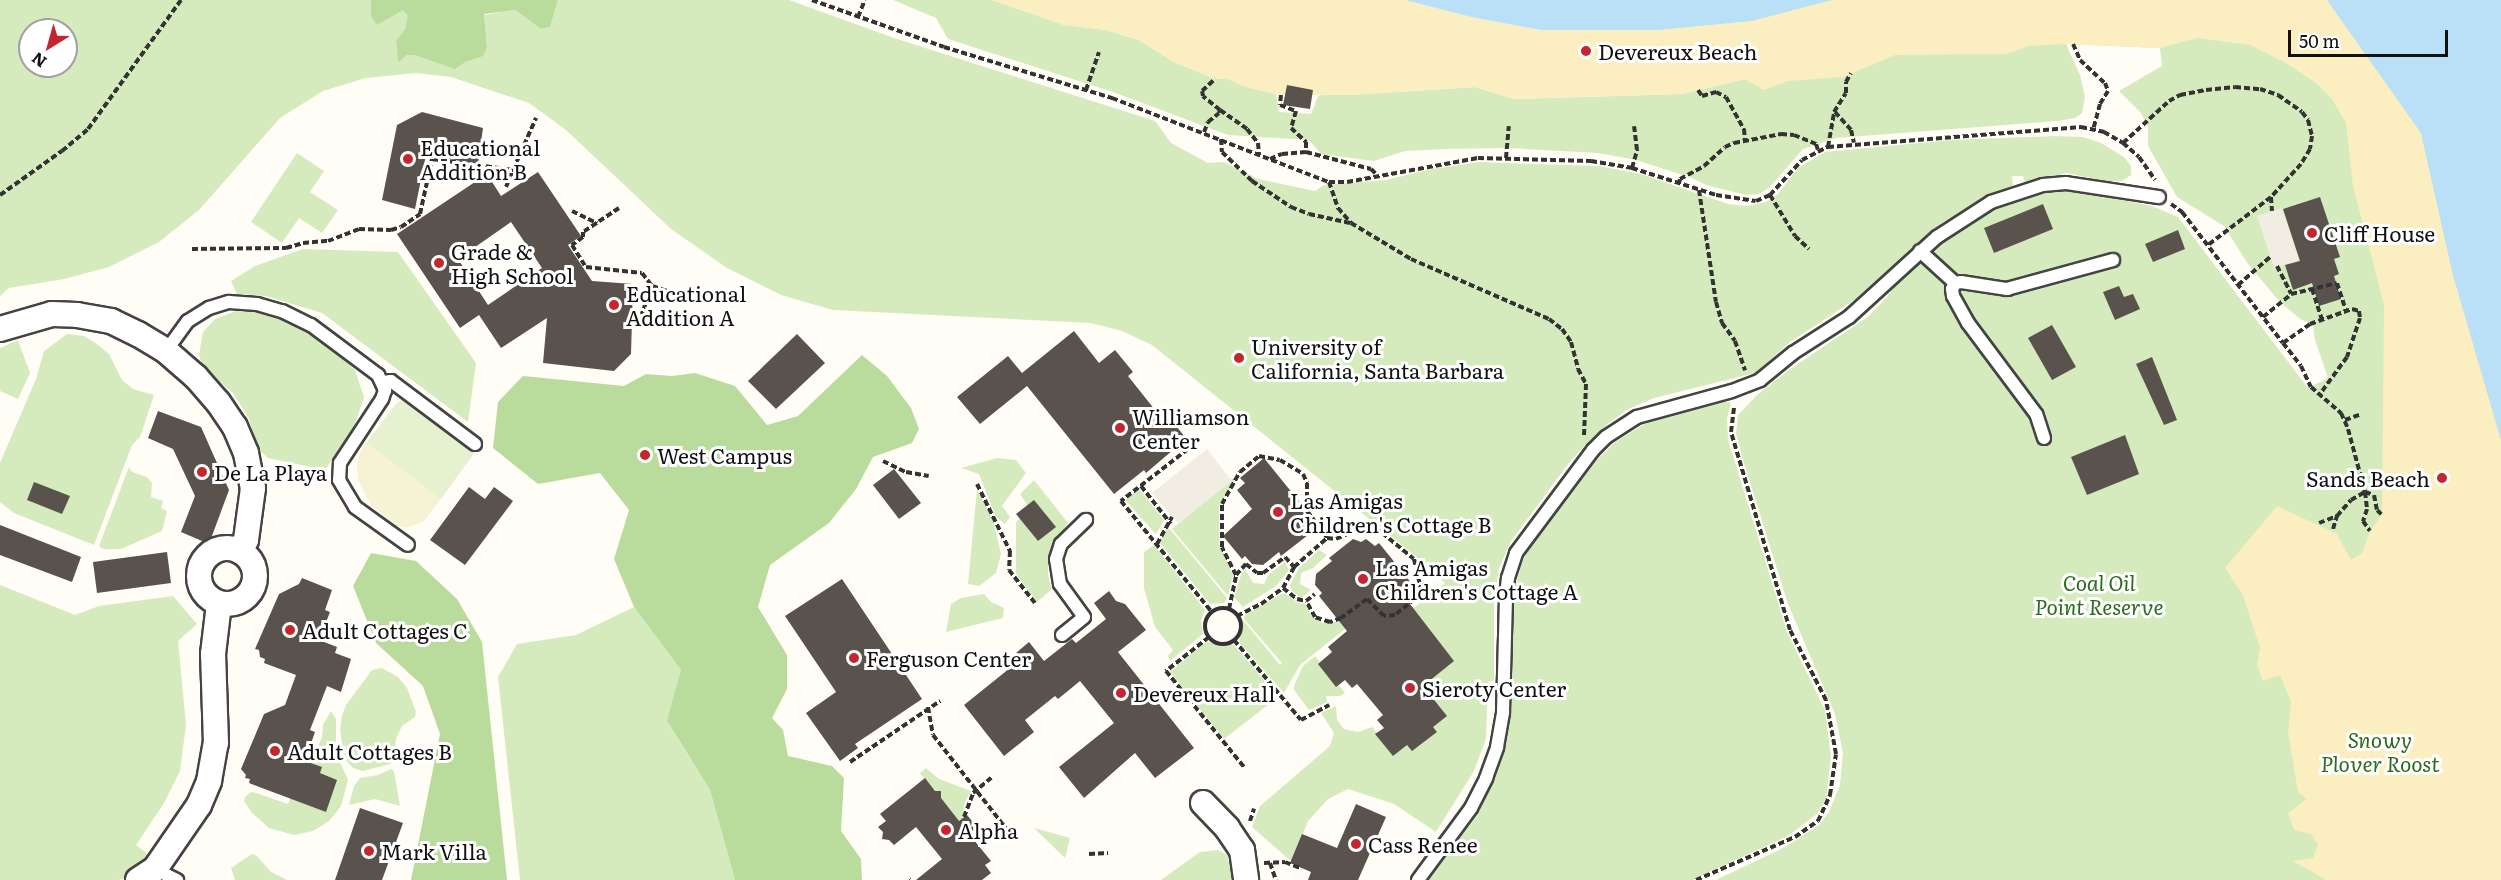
<!DOCTYPE html>
<html>
<head>
<meta charset="utf-8">
<style>
	body { margin:0 }
	#map { position:relative; width:2501px; height:880px; overflow:hidden; background:#fffdf5; font-family:Literata,serif }
	div>[style] { position:absolute }
	[style*='--x'] { left:calc(var(--x)*1px); top:calc(var(--y)*1px); width:calc(var(--w)*1px); rotate:calc(var(--a)*1deg) }
	.farmland>* { inset:0; background:#f6f3d4 }
	.green>* { inset:0; background:#d5ebbd }
	.forest>* { inset:0; background:#b9dc9c }
	.sand>* { inset:0; background:#fbeec1 }
	.pitch>* { inset:0; background:#e6f2cf }
	.plaza>* { inset:0; background:#f1ede2 }
	.water>* { inset:0; background:#b9e0f7 }
	.building>* { inset:0; background:#5a524d }
	.path>* { height:4px; margin-top:-2px; transform-origin:0; background:repeating-linear-gradient(90deg,#333 0 6px,transparent 0 9px) }
	.path>.ring { margin:-2px; padding:0; box-sizing:content-box; background:none; border:4px solid #333; border-radius:50% }
	.roads { filter:drop-shadow(2px 0 #444) drop-shadow(-2px 0 #444) drop-shadow(0 2px #444) drop-shadow(0 -2px #444) }
	.lane>* { height:12px; margin:-6px; padding:0 6px; transform-origin:6px; border-radius:6px; background:#fff }
	.street>* { height:24px; margin:-12px; padding:0 12px; transform-origin:12px; border-radius:12px; background:#fff }
	.street>.ring { margin:-12px; padding:0; box-sizing:content-box; background:none; border:24px solid #fff; border-radius:50% }
	.dots>* { width:16px; height:16px; translate:-50% -50%; box-sizing:border-box; border:3px solid #fff; border-radius:50% }
	span { translate:-50% -50%; white-space:nowrap; text-align:center; line-height:1.15; -webkit-text-stroke:6px #fff; paint-order:stroke }
	.poi-label { font-size:21px; color:#111 }
	.left { translate:0 -50%; text-align:left }
	.right { translate:-100% -50%; text-align:right }
	.park-label { font-size:21px; color:#2f6b1f; font-style:italic }
	.north { position:absolute; left:18px; top:18px; width:60px; height:60px; box-sizing:border-box; background:#fff; border:2px solid #a0a0a0; border-radius:50%; rotate:217deg; font-size:16px; font-weight:700; line-height:24px; text-align:center; color:#111 }
	.north::after { content:''; display:block; margin:auto; width:21px; height:27px; background:#c4262e; clip-path:polygon(50% 0,100% 100%,50% 72%,0 100%) }
	.scale { position:absolute; left:2288px; top:30px; width:160px; height:27px; box-sizing:border-box; border:3px solid #111; border-top:0; padding-left:8px; font-size:18px; line-height:21px; white-space:nowrap; color:#111; -webkit-text-stroke:4px #fff; paint-order:stroke }
</style>
</head>
<body>
<div id="map">
	<div class="farmland">
		<i style="clip-path:polygon(366px 443px,441px 499px,423px 522px,406px 528px,397px 526px,371px 505px,358px 480px,357px 465px,360px 452px)"></i>
	</div>
	<div class="green">
		<i style="clip-path:polygon(evenodd,0 0,371px 0,371px 16px,389px 16px,403px 9px,409px 16px,405px 29px,396px 41px,398px 63px,407px 55px,415px 55px,438px 62px,465px 62px,487px 47px,484px 15px,515px 10px,541px 29px,550px 27px,558px 0,789px 0,894px 38px,1155px 121px,1171px 143px,1208px 163px,1224px 162px,1258px 179px,1315px 191px,1324px 185px,1386px 180px,1432px 169px,1480px 162px,1532px 164px,1599px 166px,1641px 174px,1728px 204px,1746px 206px,1766px 202px,1778px 194px,1798px 168px,1825px 152px,1951px 140px,2055px 136px,2083px 137px,2101px 143px,2124px 157px,2131px 166px,2131px 175px,2122px 181px,2106px 181px,2066px 173px,2025px 183px,2023px 176px,2012px 176px,2013px 185px,1943px 222px,1854px 300px,1789px 343px,1755px 373px,1654px 398px,1628px 409px,1609px 423px,1584px 446px,1568px 464px,1511px 541px,1499px 568px,1494px 603px,1494px 680px,1488px 682px,1486px 739px,1474px 771px,1436px 832px,1394px 804px,1348px 789px,1328px 799px,1308px 821px,1292px 862px,1252px 827px,1260px 806px,1330px 746px,1334px 733px,1321px 713px,1336px 706px,1337px 720px,1344px 729px,1358px 732px,1372px 727px,1393px 753px,1407px 741px,1350px 625px,1300px 665px,1284px 693px,1239px 642px,1242px 619px,1280px 665px,1282px 663px,1244px 619px,1245px 615px,1281px 594px,1286px 594px,1297px 602px,1305px 604px,1311px 616px,1323px 623px,1339px 622px,1367px 602px,1400px 619px,1445px 583px,1412px 553px,1152px 345px,1122px 331px,1091px 323px,833px 310px,781px 295px,727px 268px,671px 229px,566px 130px,529px 103px,451px 77px,416px 73px,366px 78px,323px 91px,280px 118px,199px 210px,159px 242px,109px 267px,64px 279px,9px 288px,0 296px,0 0,30px 30px,66px 30px,66px 66px,30px 66px,30px 30px)"></i>
		<i style="clip-path:polygon(893px 0,992px 0,1064px 25px,1106px 30px,1139px 40px,1172px 61px,1215px 79px,1226px 78px,1246px 87px,1276px 94px,1279px 112px,1311px 114px,1318px 96px,1329px 93px,1350px 95px,1475px 87px,1514px 99px,1682px 94px,1745px 79px,1763px 89px,1751px 21px,1658px 30px,1405px 0,2501px 0,2501px 880px,1716px 880px,1785px 847px,1819px 825px,1829px 812px,1840px 785px,1843px 753px,1835px 714px,1788px 604px,1743px 460px,1736px 434px,1738px 415px,1757px 395px,1789px 370px,1869px 316px,1888px 296px,1897px 280px,1944px 239px,1977px 215px,2017px 200px,2048px 192px,2072px 190px,2152px 206px,2178px 217px,2308px 388px,2328px 378px,2315px 340px,2313px 325px,2300px 319px,2279px 301px,2248px 264px,2224px 226px,2177px 197px,2148px 146px,2148px 127px,2141px 113px,2119px 91px,2162px 66px,2160px 48px,2066px 44px,2080px 75px,2085px 97px,2082px 113px,2075px 118px,2058px 121px,1836px 138px,1803px 149px,1769px 188px,1759px 194px,1746px 195px,1706px 185px,1692px 178px,1636px 160px,1598px 153px,1508px 148px,1444px 149px,1405px 151px,1374px 161px,1321px 154px,1309px 140px,1228px 135px,1113px 92px,948px 39px,936px 18px)"></i>
		<i style="clip-path:polygon(297px 153px,324px 171px,310px 192px,338px 210px,322px 233px,299px 218px,282px 243px,251px 222px)"></i>
		<i style="clip-path:polygon(303px 249px,398px 252px,476px 363px,468px 422px,322px 313px,266px 296px,237px 294px,231px 281px,255px 266px)"></i>
		<i style="clip-path:polygon(239px 310px,263px 311px,294px 323px,324px 342px,355px 370px,364px 397px,354px 427px,325px 470px,268px 458px,258px 449px,249px 419px,233px 393px,203px 367px,199px 355px,203px 332px,215px 319px)"></i>
		<i style="clip-path:polygon(67px 334px,84px 336px,97px 344px,109px 354px,122px 380px,133px 389px,154px 395px,140px 437px,132px 445px,94px 545px,14px 513px,0 502px,0 463px,36px 379px,44px 351px)"></i>
		<i style="clip-path:polygon(18px 340px,30px 373px,18px 399px,0 391px,0 348px)"></i>
		<i style="clip-path:polygon(1723px 401px,1731px 403px,1727px 419px,1728px 439px,1787px 632px,1825px 710px,1831px 757px,1826px 799px,1817px 814px,1788px 836px,1692px 880px,1428px 880px,1477px 816px,1504px 752px,1511px 714px,1514px 592px,1522px 562px,1530px 547px,1597px 460px,1614px 443px,1646px 423px)"></i>
		<i style="clip-path:polygon(997px 458px,1016px 460px,1026px 473px,1002px 506px,1010px 517px,1005px 524px,996px 517px,979px 474px,961px 468px)"></i>
		<i style="clip-path:polygon(129px 467px,132px 472px,147px 477px,152px 483px,151px 497px,163px 501px,161px 508px,167px 511px,162px 531px,121px 549px,103px 549px,99px 546px)"></i>
		<i style="clip-path:polygon(1233px 478px,1235px 482px,1219px 506px,1219px 545px,1233px 575px,1228px 596px,1172px 529px)"></i>
		<i style="clip-path:polygon(1034px 480px,1068px 523px,1054px 543px,1048px 557px,1048px 575px,1052px 589px,1037px 602px,1016px 574px,1016px 522px,1030px 509px,1020px 494px)"></i>
		<i style="clip-path:polygon(977px 489px,993px 520px,1001px 554px,996px 573px,979px 586px,968px 584px)"></i>
		<i style="clip-path:polygon(1139px 489px,1164px 520px,1156px 534px,1125px 500px)"></i>
		<i style="clip-path:polygon(1166px 528px,1170px 529px,1227px 598px,1224px 603px,1210px 604px,1160px 543px)"></i>
		<i style="clip-path:polygon(1154px 545px,1205px 610px,1201px 620px,1203px 634px,1170px 661px,1168px 656px,1173px 650px,1155px 627px,1144px 588px,1144px 552px)"></i>
		<i style="clip-path:polygon(1319px 550px,1327px 555px,1313px 568px,1301px 573px,1300px 584px,1311px 590px,1301px 598px,1292px 591px,1290px 585px,1299px 568px)"></i>
		<i style="clip-path:polygon(1285px 562px,1289px 570px,1276px 586px,1243px 607px,1234px 597px,1242px 572px,1246px 570px,1253px 583px,1264px 584px,1269px 574px)"></i>
		<i style="clip-path:polygon(0 585px,75px 615px,99px 606px,173px 596px,197px 624px,178px 641px,186px 725px,180px 771px,164px 803px,136px 845px,149px 855px,129px 877px,119px 880px,0 880px)"></i>
		<i style="clip-path:polygon(984px 594px,991px 602px,1004px 608px,1003px 618px,946px 632px,951px 604px,961px 598px)"></i>
		<i style="clip-path:polygon(634px 607px,681px 670px,669px 725px,710px 790px,735px 880px,520px 880px,498px 677px,517px 644px,576px 635px)"></i>
		<i style="clip-path:polygon(1207px 641px,1220px 646px,1234px 645px,1263px 679px,1273px 701px,1224px 739px,1170px 672px)"></i>
		<i style="clip-path:polygon(1315px 656px,1345px 693px,1340px 696px,1326px 696px,1327px 702px,1309px 710px,1294px 690px,1294px 686px,1303px 666px)"></i>
		<i style="clip-path:polygon(382px 668px,398px 677px,407px 688px,416px 712px,415px 717px,402px 726px,396px 739px,394px 758px,390px 764px,363px 771px,353px 768px,344px 758px,340px 729px,342px 716px,346px 705px,372px 670px)"></i>
		<i style="clip-path:polygon(331px 711px,336px 719px,336px 753px,348px 780px,341px 806px,329px 821px,313px 831px,294px 835px,269px 828px,252px 813px,244px 801px,245px 797px,251px 792px,256px 793px,288px 804px,292px 794px,308px 771px,322px 737px,323px 725px)"></i>
		<i style="clip-path:polygon(926px 768px,939px 779px,971px 791px,964px 804px,963px 821px,959px 823px,920px 773px)"></i>
		<i style="clip-path:polygon(391px 769px,394px 771px,400px 806px,375px 799px,349px 805px,354px 786px,360px 778px,378px 775px)"></i>
		<i style="clip-path:polygon(1034px 828px,1070px 838px,1065px 858px)"></i>
		<i style="clip-path:polygon(1218px 850px,1227px 855px,1233px 880px,1161px 880px,1200px 852px)"></i>
		<i style="clip-path:polygon(252px 854px,257px 856px,271px 872px,287px 880px,235px 880px,231px 868px)"></i>
	</div>
	<div class="forest">
		<i style="clip-path:polygon(371px 0,558px 0,550px 27px,541px 29px,515px 10px,484px 14px,487px 47px,483px 56px,465px 62px,455px 69px,415px 55px,407px 55px,398px 63px,396px 41px,405px 29px,408px 16px,403px 10px,377px 25px,371px 16px)"></i>
		<i style="clip-path:polygon(862px 355px,887px 376px,911px 408px,919px 429px,912px 443px,873px 457px,856px 489px,829px 523px,770px 565px,758px 607px,787px 655px,787px 689px,772px 718px,783px 730px,788px 756px,832px 766px,844px 778px,841px 831px,861px 859px,862px 880px,735px 880px,710px 790px,667px 721px,681px 670px,634px 607px,614px 559px,629px 510px,600px 473px,538px 484px,493px 448px,498px 402px,523px 376px,624px 386px,646px 374px,672px 376px,695px 373px,735px 386px,767px 425px,798px 416px)"></i>
		<i style="clip-path:polygon(371px 553px,416px 561px,457px 599px,482px 642px,507px 880px,411px 880px,440px 734px,423px 686px,376px 643px,353px 586px)"></i>
	</div>
	<div class="sand">
		<i style="clip-path:polygon(992px 0,1405px 0,1471px 17px,1541px 30px,1658px 30px,1751px 21px,1832px 0,2327px 0,2421px 133px,2453px 275px,2501px 440px,2501px 880px,2326px 880px,2293px 861px,2313px 858px,2318px 845px,2311px 834px,2294px 830px,2288px 813px,2307px 799px,2298px 792px,2288px 732px,2291px 702px,2280px 675px,2263px 681px,2257px 665px,2260px 648px,2243px 595px,2225px 568px,2277px 506px,2337px 534px,2351px 560px,2362px 553px,2370px 531px,2382px 515px,2384px 305px,2353px 186px,2346px 123px,2332px 99px,2316px 83px,2286px 63px,2250px 45px,2198px 38px,2160px 48px,2065px 44px,2028px 46px,2008px 54px,1895px 55px,1843px 77px,1788px 81px,1764px 90px,1745px 79px,1682px 94px,1514px 99px,1474px 87px,1350px 95px,1281px 95px,1246px 87px,1226px 78px,1215px 79px,1172px 61px,1139px 40px,1106px 30px,1064px 25px)"></i>
	</div>
	<div class="pitch">
		<i style="clip-path:polygon(405px 398px,475px 452px,441px 499px,366px 443px,396px 404px)"></i>
	</div>
	<div class="plaza">
		<i style="clip-path:polygon(2282px 208px,2299px 260px,2274px 268px,2257px 216px)"></i>
		<i style="clip-path:polygon(1207px 449px,1232px 481px,1178px 523px,1152px 493px)"></i>
	</div>
	<div class="water">
		<i style="clip-path:polygon(1405px 0,1832px 0,1751px 21px,1658px 30px,1541px 30px,1471px 17px)"></i>
		<i style="clip-path:polygon(2327px 0,2501px 0,2501px 440px,2453px 275px,2421px 133px)"></i>
	</div>
	<div class="building">
		<i style="clip-path:polygon(1287px 85px,1313px 90px,1310px 109px,1283px 105px)"></i>
		<i style="clip-path:polygon(422px 112px,483px 128px,478px 164px,426px 155px,415px 209px,382px 200px,397px 125px)"></i>
		<i style="clip-path:polygon(evenodd,538px 172px,581px 236px,568px 245px,592px 281px,633px 284px,631px 354px,614px 371px,543px 363px,547px 318px,501px 348px,479px 315px,460px 328px,397px 234px,487px 174px,501px 196px,538px 172px,511px 222px,542px 268px,488px 305px,458px 259px,511px 222px)"></i>
		<i style="clip-path:polygon(2320px 197px,2340px 257px,2334px 259px,2339px 274px,2334px 276px,2341px 299px,2319px 306px,2312px 283px,2293px 290px,2285px 265px,2300px 261px,2283px 209px)"></i>
		<i style="clip-path:polygon(2043px 204px,2053px 229px,1994px 253px,1984px 228px)"></i>
		<i style="clip-path:polygon(2178px 230px,2185px 249px,2153px 262px,2145px 244px)"></i>
		<i style="clip-path:polygon(2119px 286px,2124px 297px,2133px 294px,2140px 309px,2115px 320px,2103px 292px)"></i>
		<i style="clip-path:polygon(2052px 325px,2076px 367px,2052px 380px,2028px 338px)"></i>
		<i style="clip-path:polygon(1074px 331px,1099px 363px,1115px 350px,1133px 372px,1128px 376px,1163px 420px,1168px 416px,1185px 437px,1171px 448px,1173px 450px,1146px 473px,1144px 470px,1114px 494px,1027px 386px,980px 424px,957px 397px,1008px 356px,1022px 373px)"></i>
		<i style="clip-path:polygon(797px 334px,825px 363px,776px 409px,748px 381px)"></i>
		<i style="clip-path:polygon(2152px 357px,2177px 420px,2164px 425px,2136px 364px)"></i>
		<i style="clip-path:polygon(158px 411px,201px 427px,229px 490px,209px 544px,181px 532px,195px 496px,173px 449px,148px 438px)"></i>
		<i style="clip-path:polygon(2125px 435px,2139px 474px,2087px 495px,2071px 457px)"></i>
		<i style="clip-path:polygon(1264px 458px,1306px 510px,1303px 512px,1308px 525px,1303px 529px,1308px 535px,1281px 556px,1279px 552px,1263px 565px,1252px 564px,1245px 556px,1242px 559px,1223px 536px,1252px 509px,1237px 490px,1245px 483px,1240px 478px)"></i>
		<i style="clip-path:polygon(894px 469px,921px 503px,899px 519px,873px 485px)"></i>
		<i style="clip-path:polygon(34px 482px,70px 496px,62px 514px,27px 500px)"></i>
		<i style="clip-path:polygon(469px 487px,485px 499px,494px 487px,513px 501px,465px 565px,430px 540px)"></i>
		<i style="clip-path:polygon(1034px 500px,1056px 527px,1038px 541px,1016px 514px)"></i>
		<i style="clip-path:polygon(0 525px,81px 557px,72px 582px,0 555px)"></i>
		<i style="clip-path:polygon(1353px 539px,1361px 542px,1366px 539px,1375px 546px,1379px 543px,1421px 595px,1410px 604px,1454px 661px,1423px 686px,1447px 716px,1433px 727px,1437px 732px,1412px 751px,1407px 745px,1393px 756px,1375px 734px,1384px 728px,1377px 720px,1383px 715px,1357px 684px,1352px 688px,1345px 680px,1336px 687px,1318px 664px,1332px 652px,1328px 647px,1347px 631px,1319px 596px,1322px 593px,1315px 585px,1316px 574px,1332px 561px,1329px 558px)"></i>
		<i style="clip-path:polygon(167px 552px,171px 583px,97px 593px,93px 562px)"></i>
		<i style="clip-path:polygon(302px 578px,332px 590px,325px 610px,330px 612px,319px 640px,337px 647px,335px 653px,351px 659px,341px 692px,327px 686px,310px 730px,315px 732px,305px 761px,322px 767px,320px 773px,337px 780px,326px 812px,249px 783px,250px 779px,245px 778px,246px 775px,241px 769px,264px 714px,285px 705px,296px 675px,264px 663px,265px 659px,260px 657px,259px 650px,255px 649px,279px 594px,299px 584px)"></i>
		<i style="clip-path:polygon(842px 579px,922px 699px,855px 744px,858px 748px,840px 761px,806px 713px,836px 692px,785px 616px)"></i>
		<i style="clip-path:polygon(1109px 591px,1116px 601px,1125px 604px,1146px 630px,1118px 652px,1194px 748px,1155px 778px,1135px 753px,1084px 798px,1059px 767px,1114px 723px,1080px 681px,1058px 699px,1055px 696px,1025px 720px,1034px 732px,1004px 756px,964px 705px,1015px 664px,1010px 658px,1029px 642px,1044px 661px,1072px 639px,1076px 643px,1106px 619px,1094px 603px)"></i>
		<i style="clip-path:polygon(925px 778px,935px 791px,941px 791px,941px 798px,959px 821px,967px 815px,977px 827px,969px 834px,991px 861px,985px 865px,991px 873px,982px 880px,916px 880px,942px 859px,916px 827px,894px 845px,889px 840px,882px 839px,883px 832px,878px 827px,886px 821px,880px 814px)"></i>
		<i style="clip-path:polygon(1356px 804px,1386px 817px,1358px 880px,1308px 880px,1311px 872px,1290px 863px,1302px 834px,1337px 848px)"></i>
		<i style="clip-path:polygon(360px 808px,403px 823px,382px 880px,335px 880px)"></i>
	</div>
	<div class="path">
		<i style="--x:812;--y:0;--w:140;--a:19.6"></i>
		<i style="--x:944;--y:47;--w:176;--a:16.9"></i>
		<i style="--x:1112;--y:98;--w:233;--a:21.2"></i>
		<i style="--x:1329;--y:182;--w:18;--a:0"></i>
		<i style="--x:1347;--y:182;--w:133;--a:-10.4"></i>
		<i style="--x:1478;--y:158;--w:113;--a:1.5"></i>
		<i style="--x:1591;--y:161;--w:42;--a:9.7"></i>
		<i style="--x:1632;--y:168;--w:88;--a:17.8"></i>
		<i style="--x:1716;--y:195;--w:40;--a:8.5"></i>
		<i style="--x:1756;--y:201;--w:15;--a:-23"></i>
		<i style="--x:1770;--y:195;--w:47;--a:-47.6"></i>
		<i style="--x:1802;--y:160;--w:29;--a:-27"></i>
		<i style="--x:1828;--y:147;--w:254;--a:-4.5"></i>
		<i style="--x:2081;--y:127;--w:24;--a:12"></i>
		<i style="--x:2104;--y:132;--w:22;--a:30"></i>
		<i style="--x:2123;--y:143;--w:21;--a:41"></i>
		<i style="--x:2139;--y:157;--w:28;--a:55"></i>
		<i style="--x:858;--y:17;--w:18;--a:-68"></i>
		<i style="--x:2073;--y:44;--w:17;--a:66"></i>
		<i style="--x:2080;--y:60;--w:34;--a:43"></i>
		<i style="--x:2105;--y:83;--w:9;--a:69"></i>
		<i style="--x:2108;--y:91;--w:15;--a:122"></i>
		<i style="--x:2100;--y:104;--w:27;--a:105"></i>
		<i style="--x:1086;--y:90;--w:40;--a:-71.1"></i>
		<i style="--x:1698;--y:90;--w:7;--a:56"></i>
		<i style="--x:1702;--y:96;--w:15;--a:-16"></i>
		<i style="--x:1716;--y:92;--w:11;--a:27"></i>
		<i style="--x:1726;--y:97;--w:37;--a:61"></i>
		<i style="--x:1744;--y:129;--w:12;--a:85"></i>
		<i style="--x:1281;--y:95;--w:10;--a:96"></i>
		<i style="--x:1280;--y:105;--w:17;--a:21"></i>
		<i style="--x:1296;--y:111;--w:18;--a:106"></i>
		<i style="--x:1291;--y:128;--w:21;--a:43"></i>
		<i style="--x:1306;--y:142;--w:10;--a:90"></i>
		<i style="--x:1220;--y:110;--w:33;--a:35"></i>
		<i style="--x:1247;--y:129;--w:18;--a:52"></i>
		<i style="--x:1258;--y:143;--w:11;--a:85"></i>
		<i style="--x:1835;--y:112;--w:24;--a:48"></i>
		<i style="--x:1851;--y:130;--w:13;--a:77"></i>
		<i style="--x:1204;--y:132;--w:11;--a:-68"></i>
		<i style="--x:1208;--y:122;--w:14;--a:-39"></i>
		<i style="--x:1219;--y:113;--w:3;--a:-72"></i>
		<i style="--x:1220;--y:110;--w:22;--a:-141"></i>
		<i style="--x:1203;--y:96;--w:5;--a:-101"></i>
		<i style="--x:1202;--y:91;--w:18;--a:-43"></i>
		<i style="--x:1221;--y:139;--w:13;--a:86"></i>
		<i style="--x:1222;--y:152;--w:42;--a:44"></i>
		<i style="--x:1252;--y:181;--w:47;--a:33.7"></i>
		<i style="--x:1291;--y:207;--w:19;--a:21"></i>
		<i style="--x:1309;--y:214;--w:42;--a:12.4"></i>
		<i style="--x:2123;--y:143;--w:62;--a:-42.4"></i>
		<i style="--x:2169;--y:101;--w:13;--a:-29"></i>
		<i style="--x:2180;--y:95;--w:26;--a:-11"></i>
		<i style="--x:2206;--y:90;--w:29;--a:-6"></i>
		<i style="--x:2235;--y:87;--w:25;--a:5"></i>
		<i style="--x:2260;--y:89;--w:19;--a:18"></i>
		<i style="--x:2278;--y:95;--w:29;--a:35"></i>
		<i style="--x:2302;--y:112;--w:10;--a:53"></i>
		<i style="--x:2308;--y:120;--w:16;--a:76"></i>
		<i style="--x:2312;--y:136;--w:13;--a:99"></i>
		<i style="--x:2310;--y:149;--w:17;--a:121"></i>
		<i style="--x:2301;--y:164;--w:45;--a:132.3"></i>
		<i style="--x:2271;--y:197;--w:79;--a:142.7"></i>
		<i style="--x:1828;--y:147;--w:36;--a:-80"></i>
		<i style="--x:1834;--y:112;--w:22;--a:-58"></i>
		<i style="--x:1846;--y:93;--w:11;--a:-90"></i>
		<i style="--x:1846;--y:82;--w:10;--a:-61"></i>
		<i style="--x:1506;--y:158;--w:32;--a:-85"></i>
		<i style="--x:1270;--y:159;--w:13;--a:-23"></i>
		<i style="--x:1282;--y:154;--w:24;--a:-5"></i>
		<i style="--x:1306;--y:152;--w:67;--a:14.7"></i>
		<i style="--x:1371;--y:169;--w:8;--a:45"></i>
		<i style="--x:1632;--y:168;--w:19;--a:-74"></i>
		<i style="--x:1637;--y:150;--w:24;--a:-97"></i>
		<i style="--x:1329;--y:182;--w:28;--a:71"></i>
		<i style="--x:1338;--y:208;--w:20;--a:49"></i>
		<i style="--x:1351;--y:223;--w:70;--a:31"></i>
		<i style="--x:1411;--y:259;--w:150;--a:23.5"></i>
		<i style="--x:1549;--y:319;--w:16;--a:38"></i>
		<i style="--x:1562;--y:329;--w:16;--a:55"></i>
		<i style="--x:1571;--y:342;--w:28;--a:75"></i>
		<i style="--x:1578;--y:369;--w:17;--a:62"></i>
		<i style="--x:1586;--y:384;--w:51;--a:92.2"></i>
		<i style="--x:1679;--y:183;--w:4;--a:-76"></i>
		<i style="--x:1680;--y:179;--w:27;--a:-28"></i>
		<i style="--x:1704;--y:166;--w:28;--a:-42"></i>
		<i style="--x:1725;--y:147;--w:10;--a:-24"></i>
		<i style="--x:1734;--y:143;--w:48;--a:-10.8"></i>
		<i style="--x:1781;--y:134;--w:13;--a:4"></i>
		<i style="--x:1794;--y:135;--w:24;--a:22"></i>
		<i style="--x:1816;--y:144;--w:6;--a:72"></i>
		<i style="--x:506;--y:187;--w:18;--a:-68"></i>
		<i style="--x:1699;--y:190;--w:113;--a:81.4"></i>
		<i style="--x:1716;--y:302;--w:22;--a:74"></i>
		<i style="--x:1722;--y:323;--w:22;--a:54"></i>
		<i style="--x:1735;--y:341;--w:31;--a:71"></i>
		<i style="--x:0;--y:195;--w:76;--a:-35.4"></i>
		<i style="--x:62;--y:151;--w:34;--a:-40"></i>
		<i style="--x:88;--y:129;--w:159;--a:-54.2"></i>
		<i style="--x:1770;--y:195;--w:48;--a:58.6"></i>
		<i style="--x:1795;--y:236;--w:19;--a:43"></i>
		<i style="--x:2271;--y:197;--w:14;--a:86"></i>
		<i style="--x:2171;--y:204;--w:14;--a:36"></i>
		<i style="--x:2182;--y:212;--w:165;--a:52.4"></i>
		<i style="--x:2283;--y:343;--w:29;--a:52"></i>
		<i style="--x:2301;--y:366;--w:23;--a:65"></i>
		<i style="--x:2311;--y:387;--w:40;--a:41"></i>
		<i style="--x:2341;--y:413;--w:17;--a:66"></i>
		<i style="--x:2348;--y:429;--w:65;--a:74.9"></i>
		<i style="--x:2365;--y:492;--w:17;--a:83"></i>
		<i style="--x:2367;--y:509;--w:13;--a:108"></i>
		<i style="--x:2363;--y:521;--w:12;--a:55"></i>
		<i style="--x:619;--y:208;--w:43;--a:146.3"></i>
		<i style="--x:583;--y:232;--w:5;--a:90"></i>
		<i style="--x:583;--y:237;--w:14;--a:144"></i>
		<i style="--x:572;--y:245;--w:26;--a:58"></i>
		<i style="--x:586;--y:267;--w:56;--a:6.1"></i>
		<i style="--x:642;--y:273;--w:16;--a:52"></i>
		<i style="--x:652;--y:286;--w:30;--a:110"></i>
		<i style="--x:572;--y:211;--w:28;--a:26"></i>
		<i style="--x:192;--y:249;--w:94;--a:-0.6"></i>
		<i style="--x:286;--y:248;--w:18;--a:-16"></i>
		<i style="--x:303;--y:243;--w:25;--a:-5"></i>
		<i style="--x:328;--y:241;--w:33;--a:-21"></i>
		<i style="--x:359;--y:229;--w:32;--a:2"></i>
		<i style="--x:391;--y:230;--w:10;--a:-17"></i>
		<i style="--x:401;--y:227;--w:23;--a:-34"></i>
		<i style="--x:420;--y:214;--w:56;--a:-77.7"></i>
		<i style="--x:432;--y:159;--w:82;--a:7.7"></i>
		<i style="--x:513;--y:170;--w:57;--a:-66.1"></i>
		<i style="--x:2277;--y:266;--w:31;--a:63"></i>
		<i style="--x:2291;--y:294;--w:47;--a:-13.4"></i>
		<i style="--x:2337;--y:283;--w:29;--a:72"></i>
		<i style="--x:2238;--y:285;--w:43;--a:-41.2"></i>
		<i style="--x:652;--y:286;--w:19;--a:18"></i>
		<i style="--x:2312;--y:289;--w:32;--a:72"></i>
		<i style="--x:2263;--y:317;--w:36;--a:-39"></i>
		<i style="--x:2283;--y:343;--w:33;--a:-35"></i>
		<i style="--x:2310;--y:324;--w:45;--a:-19.7"></i>
		<i style="--x:2352;--y:309;--w:7;--a:16"></i>
		<i style="--x:2359;--y:311;--w:7;--a:82"></i>
		<i style="--x:2360;--y:318;--w:41;--a:108.4"></i>
		<i style="--x:2347;--y:357;--w:46;--a:126.1"></i>
		<i style="--x:2345;--y:420;--w:15;--a:-20"></i>
		<i style="--x:1188;--y:449;--w:85;--a:142.2"></i>
		<i style="--x:1121;--y:501;--w:144;--a:50.7"></i>
		<i style="--x:883;--y:461;--w:25;--a:26"></i>
		<i style="--x:906;--y:472;--w:23;--a:10"></i>
		<i style="--x:977;--y:484;--w:75;--a:63.8"></i>
		<i style="--x:1010;--y:551;--w:19;--a:93"></i>
		<i style="--x:1009;--y:570;--w:42;--a:51.8"></i>
		<i style="--x:1141;--y:486;--w:48;--a:51.7"></i>
		<i style="--x:2319;--y:523;--w:19;--a:-21"></i>
		<i style="--x:2337;--y:516;--w:21;--a:-49"></i>
		<i style="--x:2351;--y:500;--w:16;--a:-30"></i>
		<i style="--x:2365;--y:492;--w:9;--a:18"></i>
		<i style="--x:2374;--y:495;--w:15;--a:79"></i>
		<i style="--x:2377;--y:510;--w:7;--a:45"></i>
		<i style="--x:2333;--y:529;--w:14;--a:-73"></i>
		<i style="--x:1157;--y:544;--w:31;--a:-61"></i>
		<i style="--x:1236;--y:575;--w:15;--a:-48"></i>
		<i style="--x:1246;--y:564;--w:14;--a:39"></i>
		<i style="--x:1257;--y:573;--w:6;--a:0"></i>
		<i style="--x:1263;--y:573;--w:27;--a:-36"></i>
		<i style="--x:1285;--y:557;--w:13;--a:48"></i>
		<i style="--x:1283;--y:588;--w:18;--a:38"></i>
		<i style="--x:1297;--y:599;--w:9;--a:13"></i>
		<i style="--x:1306;--y:601;--w:11;--a:-38"></i>
		<i class="ring" style="left:1205px;top:608px;width:32px;height:32px"></i>
		<i style="--x:1229;--y:609;--w:35;--a:-78"></i>
		<i style="--x:1236;--y:575;--w:31;--a:-117"></i>
		<i style="--x:1222;--y:547;--w:43;--a:-90"></i>
		<i style="--x:1222;--y:504;--w:37;--a:-61"></i>
		<i style="--x:1240;--y:472;--w:25;--a:-40"></i>
		<i style="--x:1259;--y:456;--w:21;--a:11"></i>
		<i style="--x:1280;--y:460;--w:27;--a:31"></i>
		<i style="--x:1303;--y:474;--w:10;--a:66"></i>
		<i style="--x:1307;--y:483;--w:28;--a:90"></i>
		<i style="--x:1307;--y:511;--w:34;--a:53"></i>
		<i style="--x:1327;--y:538;--w:9;--a:6"></i>
		<i style="--x:1336;--y:539;--w:22;--a:-24"></i>
		<i style="--x:1356;--y:530;--w:19;--a:-9"></i>
		<i style="--x:1375;--y:527;--w:50;--a:39.4"></i>
		<i style="--x:1414;--y:559;--w:35;--a:77"></i>
		<i style="--x:1422;--y:593;--w:35;--a:141"></i>
		<i style="--x:1395;--y:615;--w:11;--a:175"></i>
		<i style="--x:1384;--y:616;--w:24;--a:-135"></i>
		<i style="--x:1367;--y:599;--w:32;--a:144"></i>
		<i style="--x:1341;--y:618;--w:12;--a:160"></i>
		<i style="--x:1330;--y:622;--w:16;--a:-162"></i>
		<i style="--x:1315;--y:617;--w:18;--a:-119"></i>
		<i style="--x:1237;--y:616;--w:27;--a:-27"></i>
		<i style="--x:1261;--y:604;--w:27;--a:-36"></i>
		<i style="--x:1283;--y:588;--w:24;--a:-62"></i>
		<i style="--x:1294;--y:567;--w:44;--a:-41.3"></i>
		<i style="--x:1209;--y:637;--w:55;--a:141.7"></i>
		<i style="--x:1166;--y:671;--w:124;--a:50.9"></i>
		<i style="--x:1234;--y:640;--w:104;--a:50.1"></i>
		<i style="--x:1301;--y:720;--w:32;--a:-28"></i>
		<i style="--x:928;--y:707;--w:28;--a:80"></i>
		<i style="--x:933;--y:735;--w:128;--a:52"></i>
		<i style="--x:850;--y:762;--w:109;--a:-34.1"></i>
		<i style="--x:964;--y:817;--w:26;--a:-69"></i>
		<i style="--x:973;--y:793;--w:25;--a:-40"></i>
		<i style="--x:1250;--y:821;--w:13;--a:-72"></i>
		<i style="--x:1089;--y:854;--w:19;--a:-3"></i>
		<i style="--x:1264;--y:863;--w:21;--a:-3"></i>
		<i style="--x:1285;--y:862;--w:18;--a:22"></i>
		<i style="--x:1270;--y:863;--w:18;--a:71"></i>
		<i style="--x:909;--y:879;--w:1;--a:45"></i>
		<i style="--x:1696;--y:880;--w:108;--a:-23.5"></i>
		<i style="--x:1795;--y:837;--w:28;--a:-35"></i>
		<i style="--x:1818;--y:821;--w:29;--a:-65"></i>
		<i style="--x:1830;--y:795;--w:41;--a:-81.7"></i>
		<i style="--x:1836;--y:754;--w:55;--a:-100.5"></i>
		<i style="--x:1826;--y:700;--w:79;--a:-117.2"></i>
		<i style="--x:1790;--y:630;--w:207;--a:-106.6"></i>
		<i style="--x:1731;--y:432;--w:26;--a:-83"></i>
	</div>
	<div class="roads">
		<div class="lane">
			<i style="--x:1920;--y:251;--w:47;--a:42.4"></i>
			<i style="--x:166;--y:351;--w:37;--a:-54"></i>
			<i style="--x:188;--y:321;--w:25;--a:-32"></i>
			<i style="--x:209;--y:308;--w:21;--a:-17"></i>
			<i style="--x:229;--y:302;--w:28;--a:4"></i>
			<i style="--x:257;--y:304;--w:26;--a:16"></i>
			<i style="--x:282;--y:311;--w:32;--a:26"></i>
			<i style="--x:311;--y:325;--w:84;--a:36.7"></i>
			<i style="--x:378;--y:375;--w:17;--a:65"></i>
			<i style="--x:385;--y:390;--w:9;--a:108"></i>
			<i style="--x:382;--y:399;--w:77;--a:123.3"></i>
			<i style="--x:340;--y:463;--w:17;--a:93"></i>
			<i style="--x:339;--y:480;--w:31;--a:59"></i>
			<i style="--x:355;--y:507;--w:65;--a:35.6"></i>
			<i style="--x:383;--y:382;--w:8;--a:-7"></i>
			<i style="--x:391;--y:381;--w:105;--a:36.9"></i>
			<i style="--x:2044;--y:438;--w:25;--a:-108"></i>
			<i style="--x:2036;--y:414;--w:114;--a:-126.8"></i>
			<i style="--x:1968;--y:323;--w:31;--a:-119"></i>
			<i style="--x:1953;--y:296;--w:7;--a:-98"></i>
			<i style="--x:1952;--y:289;--w:7;--a:-63"></i>
			<i style="--x:1955;--y:283;--w:6;--a:-9"></i>
			<i style="--x:1961;--y:282;--w:47;--a:8.7"></i>
			<i style="--x:2007;--y:289;--w:110;--a:-15.3"></i>
			<i style="--x:1062;--y:635;--w:28;--a:-39"></i>
			<i style="--x:1084;--y:617;--w:41;--a:-126"></i>
			<i style="--x:1060;--y:584;--w:25;--a:-99"></i>
			<i style="--x:1056;--y:559;--w:16;--a:-72"></i>
			<i style="--x:1061;--y:544;--w:35;--a:-44"></i>
			<i style="--x:155;--y:869;--w:25;--a:27"></i>
			<i style="--x:1418;--y:880;--w:89;--a:-53.6"></i>
			<i style="--x:1471;--y:808;--w:34;--a:-63"></i>
			<i style="--x:1486;--y:778;--w:33;--a:-70"></i>
			<i style="--x:1497;--y:747;--w:36;--a:-80"></i>
			<i style="--x:1503;--y:712;--w:116;--a:-88.5"></i>
			<i style="--x:1506;--y:596;--w:18;--a:-84"></i>
			<i style="--x:1508;--y:578;--w:26;--a:-72"></i>
			<i style="--x:1516;--y:553;--w:129;--a:-53.2"></i>
			<i style="--x:1593;--y:450;--w:18;--a:-45"></i>
			<i style="--x:1606;--y:437;--w:37;--a:-33"></i>
			<i style="--x:1637;--y:417;--w:98;--a:-15.3"></i>
			<i style="--x:1732;--y:391;--w:30;--a:-21"></i>
			<i style="--x:1760;--y:380;--w:43;--a:-39.3"></i>
			<i style="--x:1793;--y:353;--w:67;--a:-32.7"></i>
			<i style="--x:1849;--y:317;--w:119;--a:-42.3"></i>
			<i style="--x:1937;--y:237;--w:64;--a:-32.9"></i>
			<i style="--x:1991;--y:202;--w:55;--a:-18.1"></i>
			<i style="--x:2043;--y:185;--w:23;--a:-5"></i>
			<i style="--x:2066;--y:183;--w:94;--a:8.6"></i>
		</div>
		<div class="street">
			<i style="--x:0;--y:329;--w:54;--a:-16.1"></i>
			<i style="--x:52;--y:314;--w:25;--a:2"></i>
			<i style="--x:77;--y:315;--w:35;--a:10"></i>
			<i style="--x:111;--y:321;--w:30;--a:26"></i>
			<i style="--x:138;--y:334;--w:33;--a:31"></i>
			<i style="--x:166;--y:351;--w:40;--a:41"></i>
			<i style="--x:196;--y:377;--w:33;--a:49"></i>
			<i style="--x:218;--y:402;--w:30;--a:56"></i>
			<i style="--x:235;--y:427;--w:28;--a:67"></i>
			<i style="--x:246;--y:453;--w:36;--a:79"></i>
			<i style="--x:253;--y:488;--w:52;--a:97.7"></i>
			<i style="--x:246;--y:540;--w:13;--a:119"></i>
			<i class="ring" style="left:199px;top:548px;width:32px;height:32px"></i>
			<i style="--x:1203;--y:803;--w:35;--a:46"></i>
			<i style="--x:1227;--y:828;--w:27;--a:56"></i>
			<i style="--x:1242;--y:850;--w:30;--a:82"></i>
			<i style="--x:138;--y:880;--w:20;--a:-33"></i>
			<i style="--x:155;--y:869;--w:78;--a:-55.5"></i>
			<i style="--x:199;--y:805;--w:26;--a:-67"></i>
			<i style="--x:209;--y:781;--w:39;--a:-80"></i>
			<i style="--x:216;--y:743;--w:89;--a:-91.9"></i>
			<i style="--x:213;--y:654;--w:50;--a:-83.2"></i>
		</div>
	</div>
	<div class="dots">
		<i style="left:1586px;top:51px;background:#c4262e"></i>
		<i style="left:408px;top:159px;background:#c4262e"></i>
		<i style="left:2312px;top:233px;background:#c4262e"></i>
		<i style="left:439px;top:263px;background:#c4262e"></i>
		<i style="left:614px;top:305px;background:#c4262e"></i>
		<i style="left:1239px;top:358px;background:#c4262e"></i>
		<i style="left:1120px;top:428px;background:#c4262e"></i>
		<i style="left:645px;top:455px;background:#c4262e"></i>
		<i style="left:202px;top:472px;background:#c4262e"></i>
		<i style="left:2442px;top:478px;background:#c4262e"></i>
		<i style="left:1278px;top:512px;background:#c4262e"></i>
		<i style="left:1363px;top:579px;background:#c4262e"></i>
		<i style="left:290px;top:630px;background:#c4262e"></i>
		<i style="left:854px;top:658px;background:#c4262e"></i>
		<i style="left:1410px;top:688px;background:#c4262e"></i>
		<i style="left:1121px;top:693px;background:#c4262e"></i>
		<i style="left:275px;top:751px;background:#c4262e"></i>
		<i style="left:946px;top:830px;background:#c4262e"></i>
		<i style="left:1356px;top:844px;background:#c4262e"></i>
		<i style="left:369px;top:851px;background:#c4262e"></i>
	</div>
	<div class="poi-label">
		<span class="left" style="left:1598px;top:51px">Devereux Beach</span>
		<span class="left" style="left:420px;top:159px">Educational<br>Addition B</span>
		<span class="left" style="left:2324px;top:233px">Cliff House</span>
		<span class="left" style="left:451px;top:263px">Grade &amp;<br>High School</span>
		<span class="left" style="left:626px;top:305px">Educational<br>Addition A</span>
		<span class="left" style="left:1251px;top:358px">University of<br>California, Santa Barbara</span>
		<span class="left" style="left:1132px;top:428px">Williamson<br>Center</span>
		<span class="left" style="left:657px;top:455px">West Campus</span>
		<span class="left" style="left:214px;top:472px">De La Playa</span>
		<span class="right" style="left:2430px;top:478px">Sands Beach</span>
		<span class="left" style="left:1290px;top:512px">Las Amigas<br>Children's Cottage B</span>
		<span class="left" style="left:1375px;top:579px">Las Amigas<br>Children's Cottage A</span>
		<span class="left" style="left:302px;top:630px">Adult Cottages C</span>
		<span class="left" style="left:866px;top:658px">Ferguson Center</span>
		<span class="left" style="left:1422px;top:688px">Sieroty Center</span>
		<span class="left" style="left:1133px;top:693px">Devereux Hall</span>
		<span class="left" style="left:287px;top:751px">Adult Cottages B</span>
		<span class="left" style="left:958px;top:830px">Alpha</span>
		<span class="left" style="left:1368px;top:844px">Cass Renee</span>
		<span class="left" style="left:381px;top:851px">Mark Villa</span>
	</div>
	<div class="park-label">
		<span style="left:2099px;top:594px">Coal Oil<br>Point Reserve</span>
		<span style="left:2380px;top:751px">Snowy<br>Plover Roost</span>
	</div>
	<div class="north">N</div>
	<div class="scale">50 m</div>
</div>
</body>
</html>
